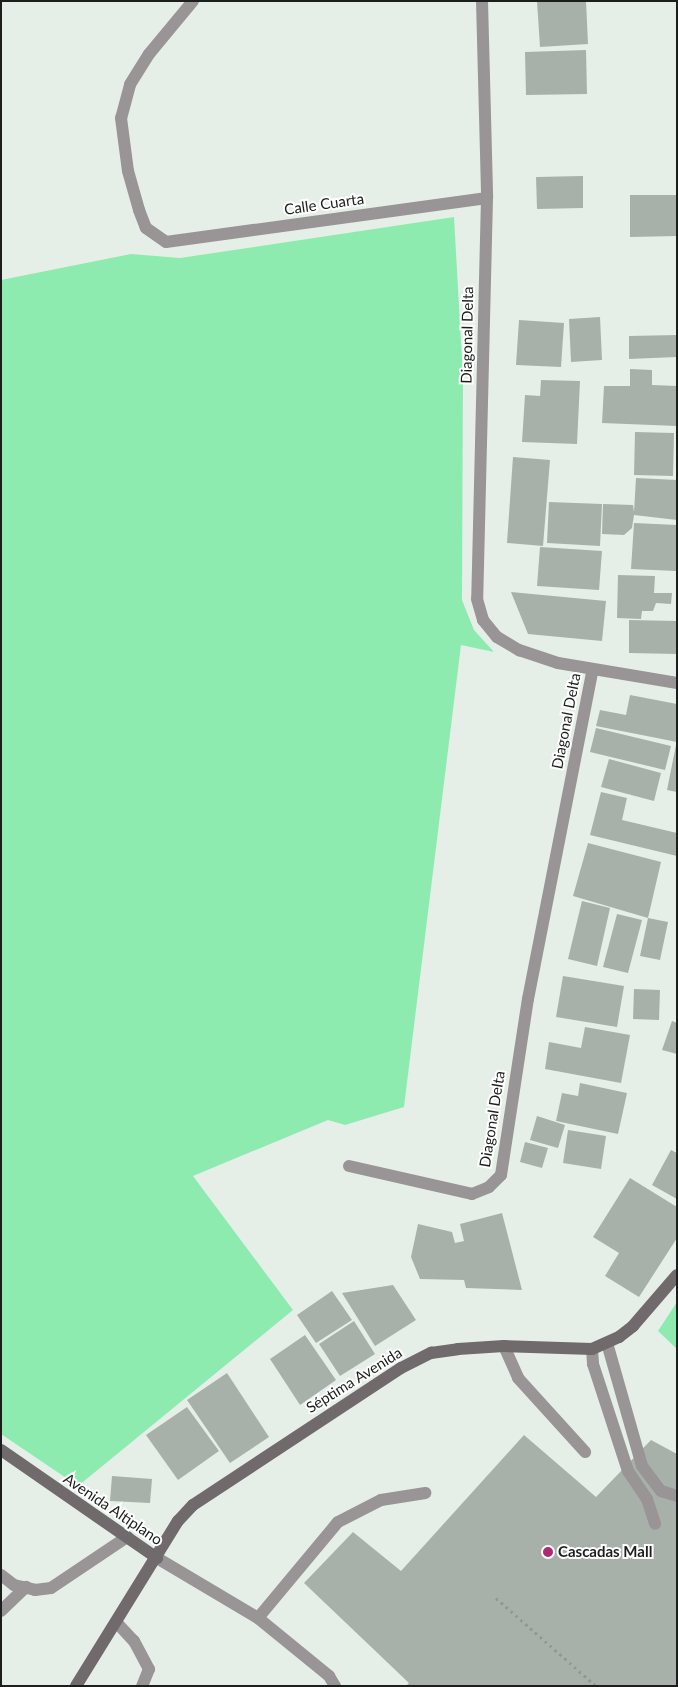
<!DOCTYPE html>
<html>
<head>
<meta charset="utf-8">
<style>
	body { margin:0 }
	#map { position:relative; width:678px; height:1687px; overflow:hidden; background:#e5efe8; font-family:Lato,sans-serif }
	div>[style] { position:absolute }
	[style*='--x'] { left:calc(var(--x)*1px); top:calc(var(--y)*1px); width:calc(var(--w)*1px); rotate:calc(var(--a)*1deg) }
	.green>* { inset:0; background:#8eebb0 }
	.building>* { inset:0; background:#a7b1aa }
	.path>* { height:3px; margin-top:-1.5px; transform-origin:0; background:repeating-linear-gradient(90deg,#919893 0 2.5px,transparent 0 6.5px) }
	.lane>* { height:12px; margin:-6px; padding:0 6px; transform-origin:6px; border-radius:6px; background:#999496 }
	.street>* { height:12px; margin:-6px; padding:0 6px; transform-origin:6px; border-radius:6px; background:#999496 }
	.secondary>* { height:12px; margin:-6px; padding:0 6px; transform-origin:6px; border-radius:6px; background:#716a6d }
	.dots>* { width:14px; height:14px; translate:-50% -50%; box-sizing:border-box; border:2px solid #fff; border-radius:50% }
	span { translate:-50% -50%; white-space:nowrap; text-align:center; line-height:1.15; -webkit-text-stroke:4px #fff; paint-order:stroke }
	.street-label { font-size:15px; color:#1b1e1c }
	.poi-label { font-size:15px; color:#1b1e1c; font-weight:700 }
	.left { translate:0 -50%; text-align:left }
	.frame { position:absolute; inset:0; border:2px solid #1b1e1c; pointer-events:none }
</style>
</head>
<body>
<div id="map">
	<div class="green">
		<i style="clip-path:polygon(454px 217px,463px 377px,462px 600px,474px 630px,494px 652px,461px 645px,404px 1107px,345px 1125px,328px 1120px,193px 1176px,293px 1310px,78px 1486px,1px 1434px,1px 280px,131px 254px,180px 258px)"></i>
		<i style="clip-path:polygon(677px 1302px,677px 1349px,658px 1331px)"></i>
	</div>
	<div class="building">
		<i style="clip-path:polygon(537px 1px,586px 1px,588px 44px,540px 47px)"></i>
		<i style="clip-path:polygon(586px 50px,587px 94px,526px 95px,525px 52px)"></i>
		<i style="clip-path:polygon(583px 176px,583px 208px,537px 209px,536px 177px)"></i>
		<i style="clip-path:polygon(630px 195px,677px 195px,677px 236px,630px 237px)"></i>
		<i style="clip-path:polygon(600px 317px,602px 360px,571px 362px,569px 319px)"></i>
		<i style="clip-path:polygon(519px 320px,564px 323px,561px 367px,516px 365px)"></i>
		<i style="clip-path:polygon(677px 335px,677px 357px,629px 359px,629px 336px)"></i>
		<i style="clip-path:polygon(630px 369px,652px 370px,652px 385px,677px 386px,677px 426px,602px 423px,604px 386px,630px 386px)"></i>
		<i style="clip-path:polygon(541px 380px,580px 381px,577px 444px,522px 442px,525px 395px,540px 396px)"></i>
		<i style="clip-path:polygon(635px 432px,674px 433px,673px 476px,634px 475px)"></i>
		<i style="clip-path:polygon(513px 457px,550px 460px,543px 546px,507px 543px)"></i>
		<i style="clip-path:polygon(636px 478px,677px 480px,677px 520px,634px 515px,632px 528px,624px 535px,602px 534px,603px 504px,633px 505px,634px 512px)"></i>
		<i style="clip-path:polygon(549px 502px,602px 504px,600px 546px,547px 543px)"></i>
		<i style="clip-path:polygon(634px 523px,677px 525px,676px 571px,631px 569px)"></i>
		<i style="clip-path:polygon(540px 547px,602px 551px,599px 590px,537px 586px)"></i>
		<i style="clip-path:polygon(618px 575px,655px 576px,654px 593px,672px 593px,671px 604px,656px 603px,653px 611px,642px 611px,641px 619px,617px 618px)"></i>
		<i style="clip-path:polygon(511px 592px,606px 601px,602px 641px,528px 634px)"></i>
		<i style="clip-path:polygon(629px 620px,677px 621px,677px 654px,629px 653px)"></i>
		<i style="clip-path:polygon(630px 695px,677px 704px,677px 742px,596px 726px,600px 710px,626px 715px)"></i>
		<i style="clip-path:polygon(596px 728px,671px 746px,665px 770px,590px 752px)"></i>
		<i style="clip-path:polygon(676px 745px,677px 746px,677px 792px,667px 790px)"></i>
		<i style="clip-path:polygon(609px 759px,661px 773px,654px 801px,601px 787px)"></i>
		<i style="clip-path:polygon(601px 792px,627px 798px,622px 820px,677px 833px,677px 856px,590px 835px)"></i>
		<i style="clip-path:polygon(588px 843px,661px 862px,648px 918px,668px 922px,660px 960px,640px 956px,648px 918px,573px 896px)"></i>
		<i style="clip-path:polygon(582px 901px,610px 908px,597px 966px,568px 959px)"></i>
		<i style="clip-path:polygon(617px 914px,642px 920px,628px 973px,603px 967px)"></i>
		<i style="clip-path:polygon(563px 976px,624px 986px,617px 1027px,556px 1017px)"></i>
		<i style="clip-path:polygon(634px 989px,660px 990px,659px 1020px,633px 1019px)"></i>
		<i style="clip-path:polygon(672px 1021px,677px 1023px,677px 1054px,662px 1050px)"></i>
		<i style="clip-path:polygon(585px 1027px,630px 1035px,621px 1083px,545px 1069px,549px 1042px,581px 1048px)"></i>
		<i style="clip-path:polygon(580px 1083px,627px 1093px,618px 1134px,556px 1121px,562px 1093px,578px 1096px)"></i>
		<i style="clip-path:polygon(537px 1116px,565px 1125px,558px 1148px,530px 1140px)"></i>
		<i style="clip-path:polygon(568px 1130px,606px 1136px,601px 1169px,563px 1163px)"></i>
		<i style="clip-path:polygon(525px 1142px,548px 1148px,542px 1168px,520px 1162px)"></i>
		<i style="clip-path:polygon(671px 1150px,677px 1153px,677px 1199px,652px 1185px)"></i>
		<i style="clip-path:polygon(630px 1178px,677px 1207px,677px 1238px,639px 1297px,605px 1276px,619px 1253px,593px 1237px)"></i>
		<i style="clip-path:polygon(502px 1213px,522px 1290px,466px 1288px,464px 1280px,420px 1279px,411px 1257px,418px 1224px,452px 1232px,455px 1243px,464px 1241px,460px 1224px)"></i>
		<i style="clip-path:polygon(393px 1285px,416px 1320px,375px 1346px,342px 1293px)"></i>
		<i style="clip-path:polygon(332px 1291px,352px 1320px,316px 1343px,297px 1315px)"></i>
		<i style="clip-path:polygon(354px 1321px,375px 1354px,340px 1376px,319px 1344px)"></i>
		<i style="clip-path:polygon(305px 1335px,336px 1380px,300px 1405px,270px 1359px)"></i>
		<i style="clip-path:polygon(227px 1373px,269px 1437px,230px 1463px,187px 1400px)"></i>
		<i style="clip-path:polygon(187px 1407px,219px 1451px,178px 1480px,146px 1435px)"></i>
		<i style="clip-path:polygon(524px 1435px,596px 1497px,651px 1440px,677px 1454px,677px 1686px,406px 1686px,409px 1683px,304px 1583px,353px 1532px,401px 1571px)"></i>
		<i style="clip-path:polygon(112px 1476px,152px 1479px,150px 1503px,110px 1501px)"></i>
	</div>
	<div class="path">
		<i style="--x:496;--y:1598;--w:133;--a:41.3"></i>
	</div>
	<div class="lane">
		<i style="--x:607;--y:1343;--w:128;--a:74.1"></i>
		<i style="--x:642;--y:1466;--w:31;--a:53"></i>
		<i style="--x:661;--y:1491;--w:17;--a:17"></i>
		<i style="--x:504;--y:1346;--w:35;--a:66"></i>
		<i style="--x:518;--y:1378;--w:100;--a:47.8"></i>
		<i style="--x:592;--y:1349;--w:15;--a:86"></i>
		<i style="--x:593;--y:1364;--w:113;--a:71.9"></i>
		<i style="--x:628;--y:1471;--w:34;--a:56"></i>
		<i style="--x:647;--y:1499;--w:26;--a:72"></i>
		<i style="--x:157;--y:1558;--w:117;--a:30.7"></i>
		<i style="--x:258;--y:1618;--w:92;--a:39.2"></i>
		<i style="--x:329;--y:1676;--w:12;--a:59"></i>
		<i style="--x:1;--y:1575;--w:16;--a:38"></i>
		<i style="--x:14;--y:1585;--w:22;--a:13"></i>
		<i style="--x:35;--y:1590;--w:16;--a:-7"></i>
		<i style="--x:51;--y:1588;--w:92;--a:-33.9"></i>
		<i style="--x:1;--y:1611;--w:35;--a:-44"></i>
		<i style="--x:258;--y:1618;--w:125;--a:-50.2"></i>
		<i style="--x:338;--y:1522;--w:48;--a:-27.1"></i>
		<i style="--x:381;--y:1500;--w:45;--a:-9"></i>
		<i style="--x:117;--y:1623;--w:25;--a:47"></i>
		<i style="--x:134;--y:1641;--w:32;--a:62"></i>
		<i style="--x:149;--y:1669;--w:18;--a:112"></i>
	</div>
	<div class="street">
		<i style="--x:193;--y:1;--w:69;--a:129.7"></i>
		<i style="--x:149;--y:54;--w:36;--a:122"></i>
		<i style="--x:130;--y:85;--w:34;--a:105"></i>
		<i style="--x:121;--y:118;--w:53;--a:82.5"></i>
		<i style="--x:128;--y:171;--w:41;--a:74.2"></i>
		<i style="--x:139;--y:210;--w:19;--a:69"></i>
		<i style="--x:146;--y:228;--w:24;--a:35"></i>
		<i style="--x:166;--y:242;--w:324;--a:-7.8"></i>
		<i style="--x:482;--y:1;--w:197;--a:88.5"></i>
		<i style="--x:487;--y:198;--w:401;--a:91.4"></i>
		<i style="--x:477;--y:599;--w:22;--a:74"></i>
		<i style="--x:483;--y:620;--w:22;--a:51"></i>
		<i style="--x:497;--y:637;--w:26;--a:31"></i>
		<i style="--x:519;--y:650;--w:41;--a:18.4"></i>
		<i style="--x:558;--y:663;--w:121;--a:9.5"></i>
		<i style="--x:349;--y:1166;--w:126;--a:12.8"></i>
		<i style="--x:472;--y:1194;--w:18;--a:-22"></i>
		<i style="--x:489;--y:1187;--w:17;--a:-45"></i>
		<i style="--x:501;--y:1175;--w:178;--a:-81.3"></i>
		<i style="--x:528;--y:999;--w:336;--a:-78.9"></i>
	</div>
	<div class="secondary">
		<i style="--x:1;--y:1450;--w:190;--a:34.7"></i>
		<i style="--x:76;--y:1686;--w:194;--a:-58.3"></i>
		<i style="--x:178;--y:1521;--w:22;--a:-47"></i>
		<i style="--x:193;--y:1505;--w:249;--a:-33.4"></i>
		<i style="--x:401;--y:1368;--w:34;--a:-27"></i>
		<i style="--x:431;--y:1353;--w:27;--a:-8"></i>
		<i style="--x:458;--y:1349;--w:46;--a:-3.7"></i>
		<i style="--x:504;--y:1346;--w:88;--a:2"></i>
		<i style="--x:592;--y:1349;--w:30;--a:-24"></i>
		<i style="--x:619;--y:1337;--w:18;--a:-38"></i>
		<i style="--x:633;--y:1326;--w:67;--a:-49.2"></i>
	</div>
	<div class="dots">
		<i style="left:548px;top:1552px;background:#ad2973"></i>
	</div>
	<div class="street-label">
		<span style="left:324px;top:204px;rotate:-8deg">Calle Cuarta</span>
		<span style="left:467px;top:335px;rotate:-89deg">Diagonal Delta</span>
		<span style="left:566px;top:721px;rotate:-79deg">Diagonal Delta</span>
		<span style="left:492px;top:1119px;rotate:-81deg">Diagonal Delta</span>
		<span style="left:354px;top:1380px;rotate:-32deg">Séptima Avenida</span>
		<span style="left:113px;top:1509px;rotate:34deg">Avenida Altiplano</span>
	</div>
	<div class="poi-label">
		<span class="left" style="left:558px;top:1552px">Cascadas Mall</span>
	</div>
	<div class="frame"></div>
</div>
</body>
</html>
